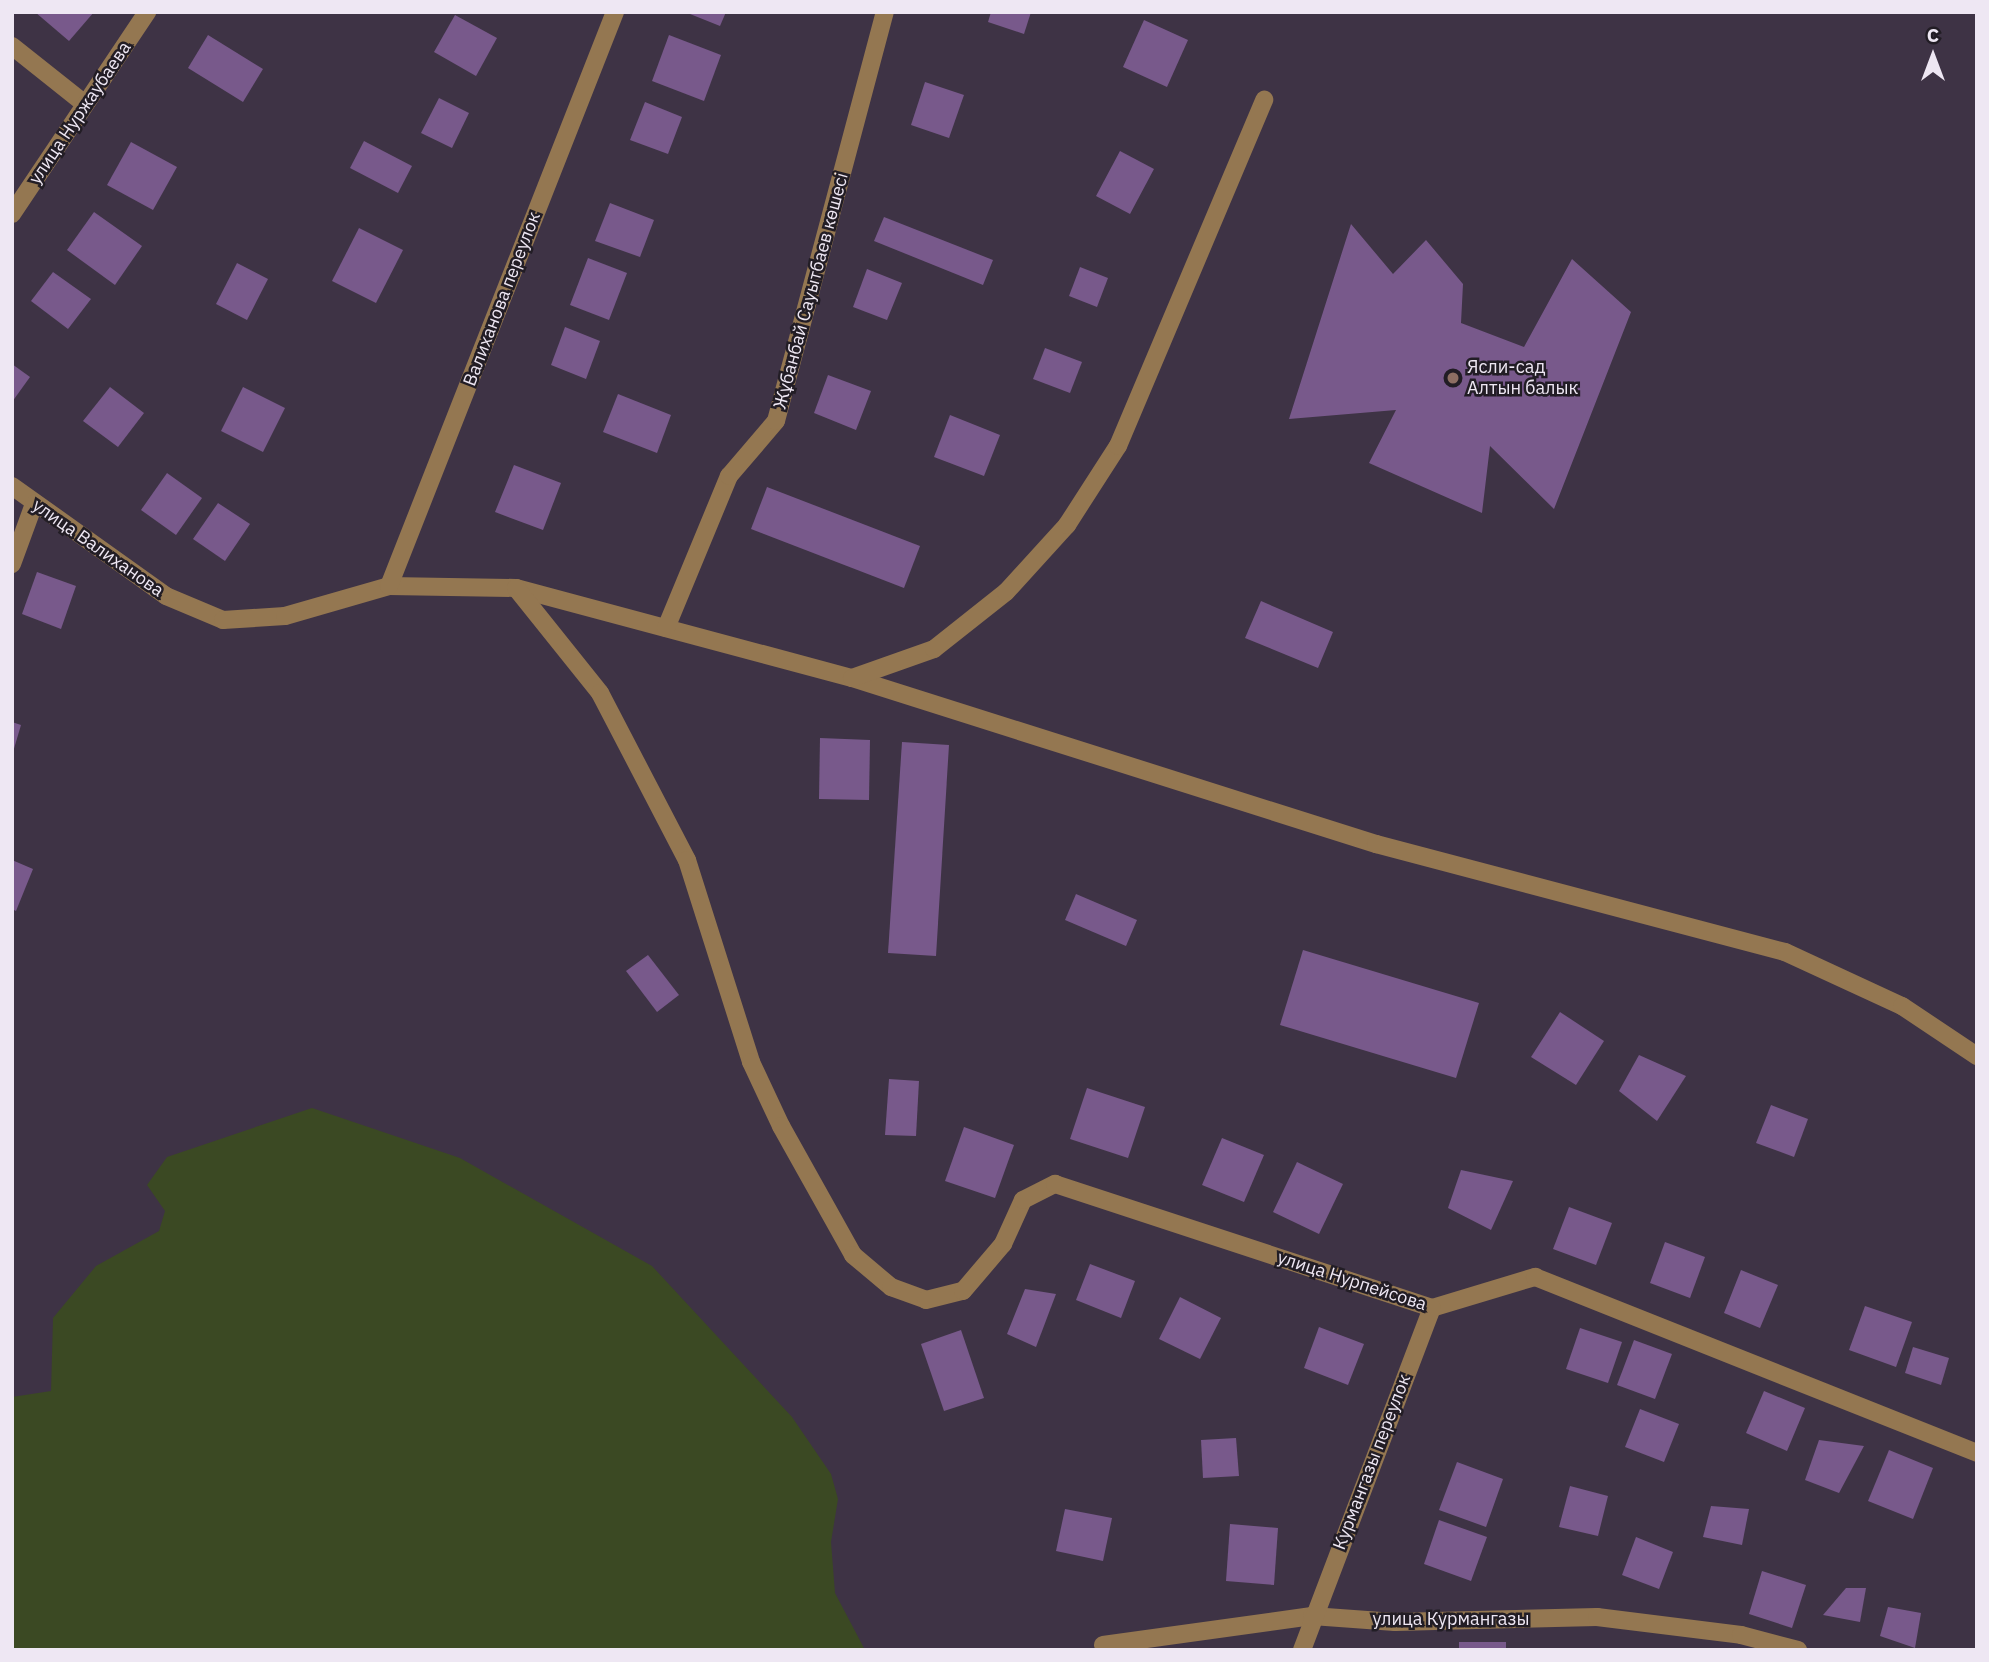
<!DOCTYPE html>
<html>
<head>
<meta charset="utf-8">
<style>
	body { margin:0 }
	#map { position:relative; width:1989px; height:1662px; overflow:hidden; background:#3e3345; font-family:"IBM Plex Sans",sans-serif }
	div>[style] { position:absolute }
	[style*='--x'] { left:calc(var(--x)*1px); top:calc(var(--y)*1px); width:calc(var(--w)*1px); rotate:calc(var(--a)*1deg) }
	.green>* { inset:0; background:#3b4923 }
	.building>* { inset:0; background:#78598b }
	.minor>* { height:18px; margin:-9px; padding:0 9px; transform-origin:9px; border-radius:9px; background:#947751 }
	.dots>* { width:19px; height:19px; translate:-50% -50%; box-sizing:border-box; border:4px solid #221d25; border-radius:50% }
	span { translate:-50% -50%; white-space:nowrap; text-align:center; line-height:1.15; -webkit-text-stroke:5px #221d25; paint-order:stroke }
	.street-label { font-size:18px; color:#eee7f3 }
	.poi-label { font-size:18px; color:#eee7f3 }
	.left { translate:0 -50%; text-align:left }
	.frame { position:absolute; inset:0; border:14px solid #eee7f3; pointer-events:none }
	.north { position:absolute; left:1898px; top:21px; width:70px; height:70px; -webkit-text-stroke:5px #221d25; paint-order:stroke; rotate:0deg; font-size:19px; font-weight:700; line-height:28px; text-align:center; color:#eee7f3 }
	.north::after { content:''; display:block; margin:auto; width:24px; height:32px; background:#eee7f3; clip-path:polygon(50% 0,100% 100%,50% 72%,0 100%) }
</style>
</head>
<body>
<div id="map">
	<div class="green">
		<i style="clip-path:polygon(312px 1108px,460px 1158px,652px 1266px,792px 1417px,831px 1474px,838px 1499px,831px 1542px,835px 1593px,865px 1650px,12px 1650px,12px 1397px,51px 1391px,53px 1318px,96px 1266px,159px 1231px,165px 1211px,147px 1185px,167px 1157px)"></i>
	</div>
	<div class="building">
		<i style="clip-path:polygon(35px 12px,94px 12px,69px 41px)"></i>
		<i style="clip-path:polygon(685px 12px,726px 12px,720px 26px)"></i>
		<i style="clip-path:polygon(991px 12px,1031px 12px,1024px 34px,988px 22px)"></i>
		<i style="clip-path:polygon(455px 15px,497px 38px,476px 76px,434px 52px)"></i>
		<i style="clip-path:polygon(1144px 20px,1188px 40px,1167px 87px,1123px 67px)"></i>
		<i style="clip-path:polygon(208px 35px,263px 69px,243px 102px,188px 68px)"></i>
		<i style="clip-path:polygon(669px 35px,721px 55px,704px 101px,652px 81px)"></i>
		<i style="clip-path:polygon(925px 82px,964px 95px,949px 138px,911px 125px)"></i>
		<i style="clip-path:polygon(439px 98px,469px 113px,452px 148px,421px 133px)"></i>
		<i style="clip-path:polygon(645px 102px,682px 117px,668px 154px,630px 140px)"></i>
		<i style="clip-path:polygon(364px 141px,412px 166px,398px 193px,350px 168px)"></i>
		<i style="clip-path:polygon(131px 142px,177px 167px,153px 210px,107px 185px)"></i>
		<i style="clip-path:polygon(1120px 151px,1154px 169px,1130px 214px,1096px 196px)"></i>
		<i style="clip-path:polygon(610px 203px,654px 220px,640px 257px,595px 241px)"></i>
		<i style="clip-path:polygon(94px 212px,142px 246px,115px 285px,67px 250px)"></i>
		<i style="clip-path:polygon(884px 217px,993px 260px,983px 285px,874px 241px)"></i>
		<i style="clip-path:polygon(1351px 224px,1393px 274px,1426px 240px,1463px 284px,1461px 323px,1524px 347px,1572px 259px,1631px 312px,1554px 509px,1490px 446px,1482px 513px,1369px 463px,1396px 410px,1289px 419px)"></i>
		<i style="clip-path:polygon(359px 228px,403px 250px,376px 303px,332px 281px)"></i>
		<i style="clip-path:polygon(588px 258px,627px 273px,609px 320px,570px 305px)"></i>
		<i style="clip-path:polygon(237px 263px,268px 279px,247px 320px,216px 304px)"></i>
		<i style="clip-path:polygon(1080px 267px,1108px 278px,1097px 307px,1069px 296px)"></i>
		<i style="clip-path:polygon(867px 269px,902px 283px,887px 320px,853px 307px)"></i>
		<i style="clip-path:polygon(53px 272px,91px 299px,68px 329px,31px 301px)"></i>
		<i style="clip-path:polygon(565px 327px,600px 341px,586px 379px,551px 365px)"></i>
		<i style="clip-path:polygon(1045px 348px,1082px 362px,1070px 393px,1033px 379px)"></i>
		<i style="clip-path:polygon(12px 364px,30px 377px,12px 402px)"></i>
		<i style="clip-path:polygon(828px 375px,871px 391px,856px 430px,814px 413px)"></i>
		<i style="clip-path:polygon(110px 387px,144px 413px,118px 447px,83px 421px)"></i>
		<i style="clip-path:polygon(243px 387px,285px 408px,263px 452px,221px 431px)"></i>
		<i style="clip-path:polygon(618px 394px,671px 415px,657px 453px,603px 432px)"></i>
		<i style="clip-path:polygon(950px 415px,1000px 435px,984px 476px,934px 457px)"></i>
		<i style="clip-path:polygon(514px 465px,561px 483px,543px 530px,495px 512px)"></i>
		<i style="clip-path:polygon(167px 473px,202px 498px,176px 535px,141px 510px)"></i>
		<i style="clip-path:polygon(767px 487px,920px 546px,904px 588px,751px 529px)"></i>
		<i style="clip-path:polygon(218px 503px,250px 524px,225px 561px,193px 539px)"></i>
		<i style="clip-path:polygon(37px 572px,76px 586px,61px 629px,22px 614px)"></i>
		<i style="clip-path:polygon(1261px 601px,1333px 632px,1318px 668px,1245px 638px)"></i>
		<i style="clip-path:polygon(12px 722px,21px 725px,13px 752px,12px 752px)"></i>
		<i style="clip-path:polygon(820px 738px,870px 740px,869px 800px,819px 799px)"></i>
		<i style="clip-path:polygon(902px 742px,949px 745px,936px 956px,888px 953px)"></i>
		<i style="clip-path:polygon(12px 860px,33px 869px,16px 911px,12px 909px)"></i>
		<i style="clip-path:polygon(1076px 894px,1137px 920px,1126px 946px,1065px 920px)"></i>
		<i style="clip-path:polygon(1303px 950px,1479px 1003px,1456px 1078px,1280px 1025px)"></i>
		<i style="clip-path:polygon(648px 955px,679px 995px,657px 1012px,626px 971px)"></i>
		<i style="clip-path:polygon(1560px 1012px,1604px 1041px,1576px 1085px,1531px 1057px)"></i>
		<i style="clip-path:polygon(1639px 1055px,1686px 1076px,1657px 1121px,1619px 1091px)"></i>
		<i style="clip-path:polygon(889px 1079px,919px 1081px,916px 1136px,885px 1135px)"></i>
		<i style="clip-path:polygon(1087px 1088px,1145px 1107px,1128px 1158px,1070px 1139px)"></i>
		<i style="clip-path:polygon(1771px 1105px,1808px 1119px,1794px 1157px,1756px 1143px)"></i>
		<i style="clip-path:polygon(964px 1127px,1014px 1145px,995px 1198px,945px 1181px)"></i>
		<i style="clip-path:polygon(1222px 1138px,1264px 1155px,1244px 1202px,1202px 1185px)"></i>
		<i style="clip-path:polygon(1297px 1162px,1343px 1184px,1319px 1234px,1273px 1212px)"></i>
		<i style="clip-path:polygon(1461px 1170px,1513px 1181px,1491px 1230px,1448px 1208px)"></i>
		<i style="clip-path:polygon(1569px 1207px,1612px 1223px,1596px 1265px,1553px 1249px)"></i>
		<i style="clip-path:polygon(1665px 1242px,1705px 1257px,1690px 1298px,1650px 1283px)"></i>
		<i style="clip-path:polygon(1090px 1264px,1135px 1281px,1121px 1318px,1076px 1300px)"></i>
		<i style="clip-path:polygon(1741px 1270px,1778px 1285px,1760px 1328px,1724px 1313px)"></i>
		<i style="clip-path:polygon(1025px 1289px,1056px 1294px,1036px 1347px,1007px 1334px)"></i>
		<i style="clip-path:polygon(1180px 1297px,1221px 1318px,1200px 1359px,1159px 1339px)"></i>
		<i style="clip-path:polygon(1865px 1306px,1912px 1322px,1896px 1367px,1849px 1350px)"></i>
		<i style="clip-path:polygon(1319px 1327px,1364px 1344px,1348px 1385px,1304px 1368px)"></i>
		<i style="clip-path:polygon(1580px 1328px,1622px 1342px,1608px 1383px,1566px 1369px)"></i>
		<i style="clip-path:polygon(961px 1330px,984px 1398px,944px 1411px,921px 1344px)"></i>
		<i style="clip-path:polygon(1634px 1340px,1672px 1354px,1655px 1399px,1617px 1385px)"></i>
		<i style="clip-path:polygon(1913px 1347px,1949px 1358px,1941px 1385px,1905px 1373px)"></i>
		<i style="clip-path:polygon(1764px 1391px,1805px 1408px,1787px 1451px,1746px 1433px)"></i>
		<i style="clip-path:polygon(1640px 1409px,1679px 1424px,1664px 1462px,1625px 1447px)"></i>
		<i style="clip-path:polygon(1236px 1438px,1239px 1476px,1203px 1478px,1201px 1440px)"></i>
		<i style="clip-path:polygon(1819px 1440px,1864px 1446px,1839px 1493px,1805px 1480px)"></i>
		<i style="clip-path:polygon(1889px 1450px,1933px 1468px,1913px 1519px,1868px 1501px)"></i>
		<i style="clip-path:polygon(1457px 1462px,1503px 1479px,1486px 1527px,1439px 1510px)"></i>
		<i style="clip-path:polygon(1570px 1486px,1608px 1496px,1598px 1536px,1559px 1527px)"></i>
		<i style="clip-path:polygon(1711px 1506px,1749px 1509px,1742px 1545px,1703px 1537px)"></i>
		<i style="clip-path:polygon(1065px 1509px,1112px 1518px,1103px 1561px,1056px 1551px)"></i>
		<i style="clip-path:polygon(1439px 1520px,1487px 1537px,1471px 1581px,1424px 1564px)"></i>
		<i style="clip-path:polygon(1230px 1524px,1278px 1528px,1274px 1585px,1226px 1581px)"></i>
		<i style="clip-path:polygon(1636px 1537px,1673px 1552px,1659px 1589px,1622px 1575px)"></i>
		<i style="clip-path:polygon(1762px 1571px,1806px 1585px,1792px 1628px,1749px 1614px)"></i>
		<i style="clip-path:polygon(1846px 1588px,1866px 1588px,1860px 1622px,1823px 1615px)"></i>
		<i style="clip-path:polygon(1888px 1607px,1921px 1613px,1915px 1648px,1880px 1636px)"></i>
		<i style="clip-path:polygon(1459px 1642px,1506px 1642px,1506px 1650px,1459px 1650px)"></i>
	</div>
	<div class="minor">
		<i style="--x:12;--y:46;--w:93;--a:38.5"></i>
		<i style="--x:12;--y:214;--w:243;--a:-56.2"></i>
		<i style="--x:12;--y:486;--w:189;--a:35.5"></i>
		<i style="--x:166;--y:596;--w:62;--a:22.8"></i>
		<i style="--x:223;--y:620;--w:62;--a:-3.7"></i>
		<i style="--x:285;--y:616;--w:108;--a:-16.1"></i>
		<i style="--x:389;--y:586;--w:127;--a:0.9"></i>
		<i style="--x:516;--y:588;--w:348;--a:15"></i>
		<i style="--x:852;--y:678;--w:550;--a:17.58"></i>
		<i style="--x:1376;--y:844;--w:423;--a:14.8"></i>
		<i style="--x:1785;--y:952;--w:129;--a:24.8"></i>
		<i style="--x:1902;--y:1006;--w:90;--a:33.7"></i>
		<i style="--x:12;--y:564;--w:64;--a:-69.9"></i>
		<i style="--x:389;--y:586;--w:617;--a:-68.51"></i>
		<i style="--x:516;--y:588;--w:134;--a:51.3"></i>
		<i style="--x:600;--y:693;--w:188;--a:62.5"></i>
		<i style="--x:687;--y:860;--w:212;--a:72.4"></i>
		<i style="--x:751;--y:1062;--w:71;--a:64.9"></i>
		<i style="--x:781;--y:1126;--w:148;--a:60.8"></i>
		<i style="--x:853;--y:1255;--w:50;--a:40.1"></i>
		<i style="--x:891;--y:1287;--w:37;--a:20"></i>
		<i style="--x:926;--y:1300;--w:38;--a:-14"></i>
		<i style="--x:963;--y:1291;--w:62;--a:-49.6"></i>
		<i style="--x:1003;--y:1244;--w:48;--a:-65.6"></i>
		<i style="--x:1023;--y:1200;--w:36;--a:-27"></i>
		<i style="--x:1055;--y:1184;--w:397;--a:18.2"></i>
		<i style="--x:1432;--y:1308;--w:108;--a:-16.8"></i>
		<i style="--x:1535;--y:1277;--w:476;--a:21.7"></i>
		<i style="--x:666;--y:628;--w:165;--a:-67.5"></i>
		<i style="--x:729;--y:476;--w:72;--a:-49.5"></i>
		<i style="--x:776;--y:421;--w:423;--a:-75.1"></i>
		<i style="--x:852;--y:678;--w:87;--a:-19.5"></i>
		<i style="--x:934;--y:649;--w:92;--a:-38.4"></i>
		<i style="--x:1006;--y:592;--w:91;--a:-47.7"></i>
		<i style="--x:1067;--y:525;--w:94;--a:-57.2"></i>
		<i style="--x:1118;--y:446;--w:376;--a:-67.1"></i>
		<i style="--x:1103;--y:1645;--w:211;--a:-7.9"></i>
		<i style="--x:1312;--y:1616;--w:83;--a:4.1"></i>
		<i style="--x:1395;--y:1622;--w:202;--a:-1.4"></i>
		<i style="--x:1597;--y:1617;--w:145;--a:7.1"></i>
		<i style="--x:1741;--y:1635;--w:59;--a:14.7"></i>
		<i style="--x:1302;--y:1650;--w:366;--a:-69.2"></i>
	</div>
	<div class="dots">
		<i style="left:1453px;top:378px;background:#8d6e63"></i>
	</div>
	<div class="street-label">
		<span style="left:80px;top:113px;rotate:-56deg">улица Нуржаубаева</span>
		<span style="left:811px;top:291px;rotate:-75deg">Жұбанбай Сауытбаев көшесі</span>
		<span style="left:502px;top:299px;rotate:-69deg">Валиханова переулок</span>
		<span style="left:98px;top:548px;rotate:35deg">улица Валиханова</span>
		<span style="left:1352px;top:1281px;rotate:18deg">улица Нурпейсова</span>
		<span style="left:1372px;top:1462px;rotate:-69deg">Курмангазы переулок</span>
		<span style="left:1451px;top:1619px">улица Курмангазы</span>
	</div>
	<div class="poi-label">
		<span class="left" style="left:1467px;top:378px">Ясли-сад<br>Алтын балык</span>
	</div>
	<div class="frame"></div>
	<div class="north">С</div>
</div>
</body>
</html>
